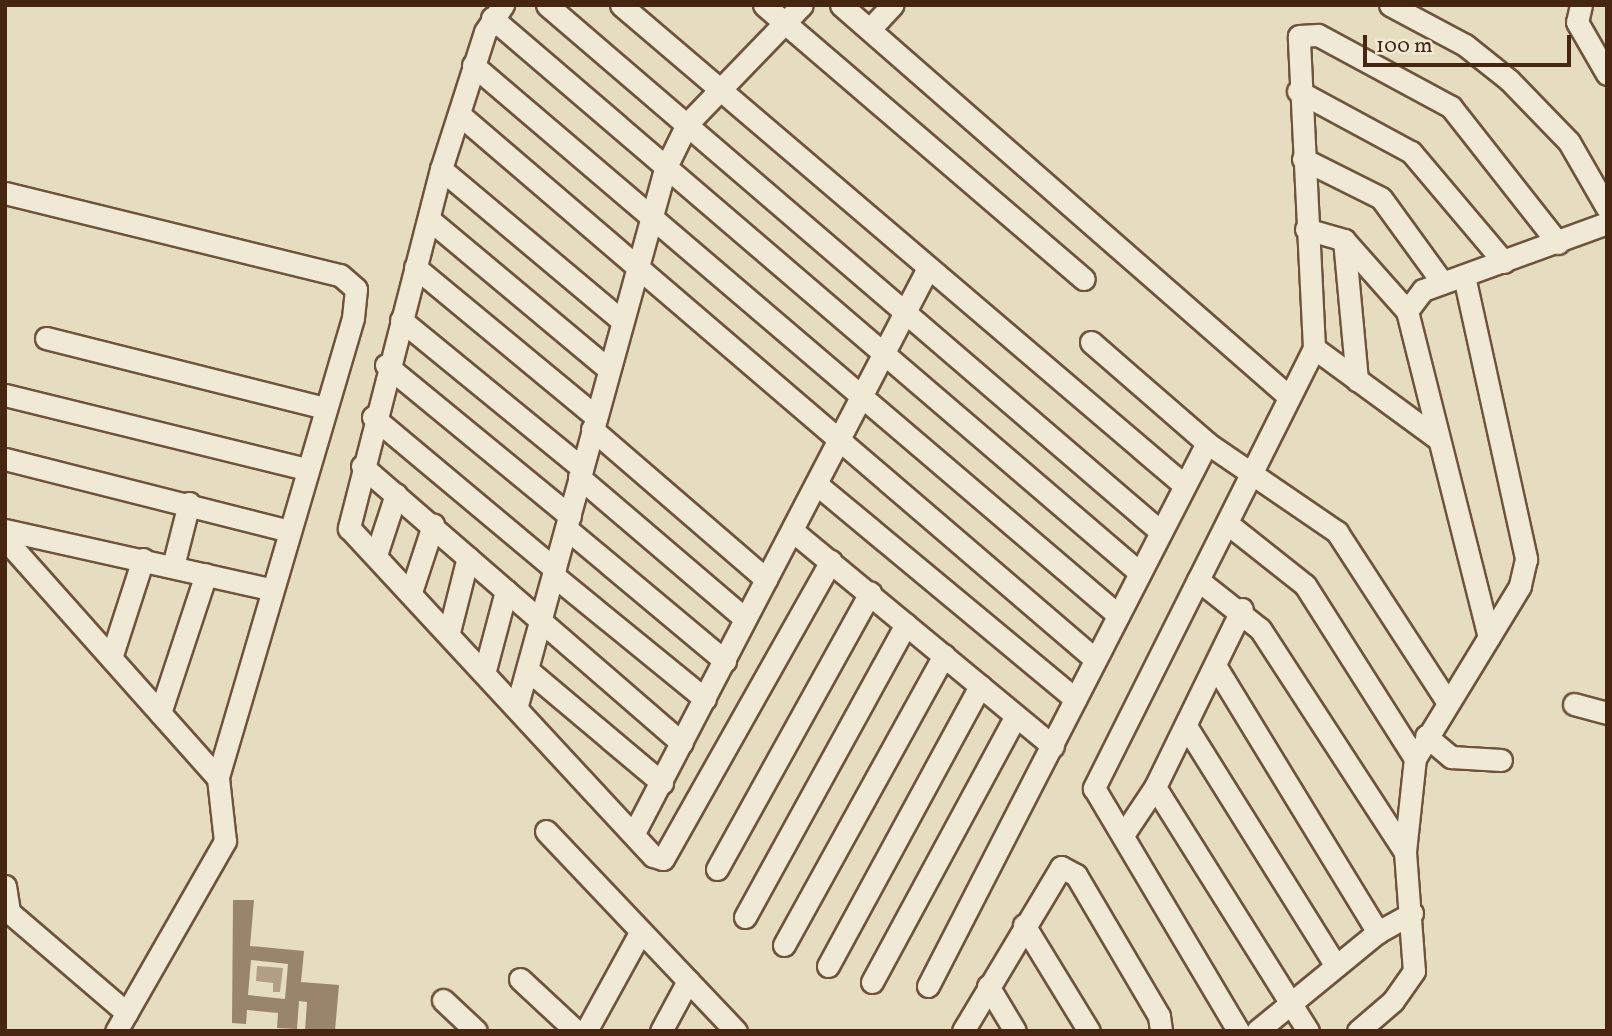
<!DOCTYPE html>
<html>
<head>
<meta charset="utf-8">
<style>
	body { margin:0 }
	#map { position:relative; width:1612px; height:1036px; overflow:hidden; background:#e6ddc0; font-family:Vollkorn,serif }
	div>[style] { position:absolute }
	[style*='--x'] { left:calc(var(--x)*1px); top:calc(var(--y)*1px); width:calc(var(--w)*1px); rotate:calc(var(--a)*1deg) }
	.water>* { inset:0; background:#b09f84 }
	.building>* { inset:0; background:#99856c }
	.roads { filter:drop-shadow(2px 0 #6e543c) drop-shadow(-2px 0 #6e543c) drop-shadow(0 2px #6e543c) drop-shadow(0 -2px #6e543c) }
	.minor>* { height:21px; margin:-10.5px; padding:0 10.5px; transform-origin:10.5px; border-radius:10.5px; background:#efe9d6 }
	span { translate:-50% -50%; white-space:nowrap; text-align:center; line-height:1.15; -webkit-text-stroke:7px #efe9d6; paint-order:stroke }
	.frame { position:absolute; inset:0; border:7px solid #462610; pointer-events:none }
	.scale { position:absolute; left:1363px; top:35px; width:208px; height:32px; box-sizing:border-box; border:4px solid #462610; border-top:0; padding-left:9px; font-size:21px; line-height:24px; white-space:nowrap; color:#462610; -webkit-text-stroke:5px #efe9d6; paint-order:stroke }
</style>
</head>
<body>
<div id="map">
	<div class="water">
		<i style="clip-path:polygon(257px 966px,283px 968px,280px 992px,273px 992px,273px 983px,256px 981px)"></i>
	</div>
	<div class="building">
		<i style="clip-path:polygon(evenodd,233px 900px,254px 900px,250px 946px,304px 951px,301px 982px,339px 985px,335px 1031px,305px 1031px,307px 1002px,299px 1001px,297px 1029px,277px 1028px,278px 1013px,247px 1010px,246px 1024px,232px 1023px,233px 900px,251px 960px,288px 964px,285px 999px,248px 995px,251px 960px)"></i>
	</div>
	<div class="roads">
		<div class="minor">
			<i style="--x:503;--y:5;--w:32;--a:124"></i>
			<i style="--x:485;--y:32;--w:144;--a:107.8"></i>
			<i style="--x:441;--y:169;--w:371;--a:104.4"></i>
			<i style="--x:349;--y:528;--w:447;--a:47.2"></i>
			<i style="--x:653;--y:856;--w:10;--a:17"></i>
			<i style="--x:663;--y:859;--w:342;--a:-60.6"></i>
			<i style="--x:547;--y:5;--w:809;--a:40.64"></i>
			<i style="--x:621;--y:5;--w:740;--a:40.45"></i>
			<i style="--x:764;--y:5;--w:421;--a:40.6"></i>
			<i style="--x:841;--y:5;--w:592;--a:41.17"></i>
			<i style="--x:1390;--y:5;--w:85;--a:28.1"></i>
			<i style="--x:1465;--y:45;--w:56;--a:38.5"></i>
			<i style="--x:1509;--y:80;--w:86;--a:45.9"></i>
			<i style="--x:1569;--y:142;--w:76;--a:60.1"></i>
			<i style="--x:1581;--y:5;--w:17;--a:103"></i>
			<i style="--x:1577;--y:22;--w:60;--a:60"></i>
			<i style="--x:492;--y:18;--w:853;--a:40.58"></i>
			<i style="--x:870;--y:29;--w:33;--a:-47"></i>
			<i style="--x:473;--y:65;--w:848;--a:40.45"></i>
			<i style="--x:1298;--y:91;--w:128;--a:28.4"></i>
			<i style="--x:1411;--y:152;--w:144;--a:49.8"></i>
			<i style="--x:460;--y:115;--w:836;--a:40.59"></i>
			<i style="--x:1303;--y:159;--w:87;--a:26.6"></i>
			<i style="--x:1381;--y:198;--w:104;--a:54"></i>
			<i style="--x:441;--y:169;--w:235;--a:40"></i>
			<i style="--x:5;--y:193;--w:345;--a:13.8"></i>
			<i style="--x:340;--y:275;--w:21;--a:41"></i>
			<i style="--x:356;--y:289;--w:29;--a:96"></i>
			<i style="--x:353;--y:318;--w:479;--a:106.4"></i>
			<i style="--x:218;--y:778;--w:63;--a:83.7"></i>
			<i style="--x:225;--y:841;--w:219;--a:119.8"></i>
			<i style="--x:430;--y:220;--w:232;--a:39.9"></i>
			<i style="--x:1306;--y:229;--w:40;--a:16"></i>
			<i style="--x:1344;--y:240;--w:95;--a:48.4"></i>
			<i style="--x:1407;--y:311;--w:336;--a:75.9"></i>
			<i style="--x:1489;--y:637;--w:142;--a:121.4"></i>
			<i style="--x:1415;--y:758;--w:95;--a:96.1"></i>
			<i style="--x:1405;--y:852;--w:119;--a:85.7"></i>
			<i style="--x:1414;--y:971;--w:37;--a:125"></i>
			<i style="--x:1393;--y:1001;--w:46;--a:139.4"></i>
			<i style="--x:1344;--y:240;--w:141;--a:84.7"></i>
			<i style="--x:415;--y:267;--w:234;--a:39.6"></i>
			<i style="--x:1464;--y:276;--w:290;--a:77.6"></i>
			<i style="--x:1526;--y:559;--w:28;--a:103"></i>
			<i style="--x:1520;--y:586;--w:60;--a:121.3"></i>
			<i style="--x:1407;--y:311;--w:26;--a:-53"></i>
			<i style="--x:1423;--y:290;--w:196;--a:-20"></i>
			<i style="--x:401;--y:320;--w:234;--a:39.3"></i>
			<i style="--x:46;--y:338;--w:287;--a:14.1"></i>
			<i style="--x:1091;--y:342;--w:154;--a:41"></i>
			<i style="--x:1314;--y:348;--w:152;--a:36.2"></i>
			<i style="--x:386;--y:365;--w:238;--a:39.4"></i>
			<i style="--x:5;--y:395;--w:310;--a:13.8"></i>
			<i style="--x:373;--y:417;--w:237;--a:39.9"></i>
			<i style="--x:592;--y:429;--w:230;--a:40.8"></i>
			<i style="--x:5;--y:459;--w:293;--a:14.2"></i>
			<i style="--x:362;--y:466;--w:423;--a:40.9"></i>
			<i style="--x:579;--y:477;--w:218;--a:40.5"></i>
			<i style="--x:820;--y:487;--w:332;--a:39.7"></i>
			<i style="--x:1228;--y:524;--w:98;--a:38.4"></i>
			<i style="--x:1305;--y:585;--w:205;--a:57.6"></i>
			<i style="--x:567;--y:529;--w:206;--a:39.9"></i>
			<i style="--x:5;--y:530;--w:271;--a:12.6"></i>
			<i style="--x:794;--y:532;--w:336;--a:39.6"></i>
			<i style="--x:5;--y:539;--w:320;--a:48.3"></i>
			<i style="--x:376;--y:555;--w:64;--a:-71.8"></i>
			<i style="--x:173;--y:566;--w:65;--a:-75.7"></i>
			<i style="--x:553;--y:575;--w:196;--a:39.2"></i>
			<i style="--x:1198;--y:580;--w:233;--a:116.6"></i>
			<i style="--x:1094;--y:788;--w:282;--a:59.3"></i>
			<i style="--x:411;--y:592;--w:71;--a:-71.8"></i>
			<i style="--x:449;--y:632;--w:77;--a:-75.8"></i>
			<i style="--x:111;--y:658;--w:104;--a:-72.1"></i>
			<i style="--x:1216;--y:667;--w:311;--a:58.6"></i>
			<i style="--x:485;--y:670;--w:82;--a:-75.1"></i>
			<i style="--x:529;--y:671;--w:174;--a:40.1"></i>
			<i style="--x:1574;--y:704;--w:34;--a:15"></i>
			<i style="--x:517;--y:705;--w:556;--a:-74.56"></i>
			<i style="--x:665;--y:169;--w:50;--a:-63.9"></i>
			<i style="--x:687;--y:124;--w:165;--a:-46"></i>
			<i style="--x:160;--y:713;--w:146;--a:-71.7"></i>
			<i style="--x:1186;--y:726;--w:283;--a:58"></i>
			<i style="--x:1426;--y:736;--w:33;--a:40"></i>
			<i style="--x:1451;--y:757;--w:50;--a:3.4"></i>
			<i style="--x:1155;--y:787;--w:288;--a:57.9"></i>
			<i style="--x:546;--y:831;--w:276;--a:46.5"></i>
			<i style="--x:634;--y:833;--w:635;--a:-62.51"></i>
			<i style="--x:1123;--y:835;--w:58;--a:-56.3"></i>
			<i style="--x:1155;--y:787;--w:198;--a:-64"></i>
			<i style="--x:1405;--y:852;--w:266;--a:-123"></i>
			<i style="--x:1260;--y:629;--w:79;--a:-141.7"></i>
			<i style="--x:1198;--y:580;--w:259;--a:-63.4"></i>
			<i style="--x:1314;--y:348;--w:312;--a:-92.8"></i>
			<i style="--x:1299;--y:36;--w:19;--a:-3"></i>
			<i style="--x:1318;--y:35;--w:151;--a:28.4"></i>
			<i style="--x:1451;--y:107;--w:173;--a:51.8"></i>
			<i style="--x:717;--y:869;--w:316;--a:-61"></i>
			<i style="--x:5;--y:886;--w:26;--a:81"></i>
			<i style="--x:9;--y:912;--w:155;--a:40.6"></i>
			<i style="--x:745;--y:917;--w:334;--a:-61.2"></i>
			<i style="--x:1024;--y:925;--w:124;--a:58.5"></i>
			<i style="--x:784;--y:945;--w:331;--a:-61.1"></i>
			<i style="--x:828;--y:966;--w:319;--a:-61.5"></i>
			<i style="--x:520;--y:979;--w:76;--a:42.9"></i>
			<i style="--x:872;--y:982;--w:302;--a:-61.6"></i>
			<i style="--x:928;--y:986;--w:610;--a:-62.81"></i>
			<i style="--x:1207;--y:443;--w:158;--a:34.4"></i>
			<i style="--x:1337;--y:532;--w:200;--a:57"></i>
			<i style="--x:988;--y:986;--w:52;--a:59"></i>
			<i style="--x:443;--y:1000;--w:45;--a:43.2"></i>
			<i style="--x:586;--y:1031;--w:114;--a:-61.2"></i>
			<i style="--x:661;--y:1031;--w:57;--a:-61.6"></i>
			<i style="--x:963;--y:1031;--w:191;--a:-59.1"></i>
			<i style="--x:1061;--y:867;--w:17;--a:28"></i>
			<i style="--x:1076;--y:875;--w:164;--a:59.5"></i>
			<i style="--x:1159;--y:1016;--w:15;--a:82"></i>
			<i style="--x:1257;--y:1031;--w:156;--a:-39.3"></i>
			<i style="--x:1378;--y:932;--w:39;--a:-29"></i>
		</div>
	</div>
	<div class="frame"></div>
	<div class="scale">100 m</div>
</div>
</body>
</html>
